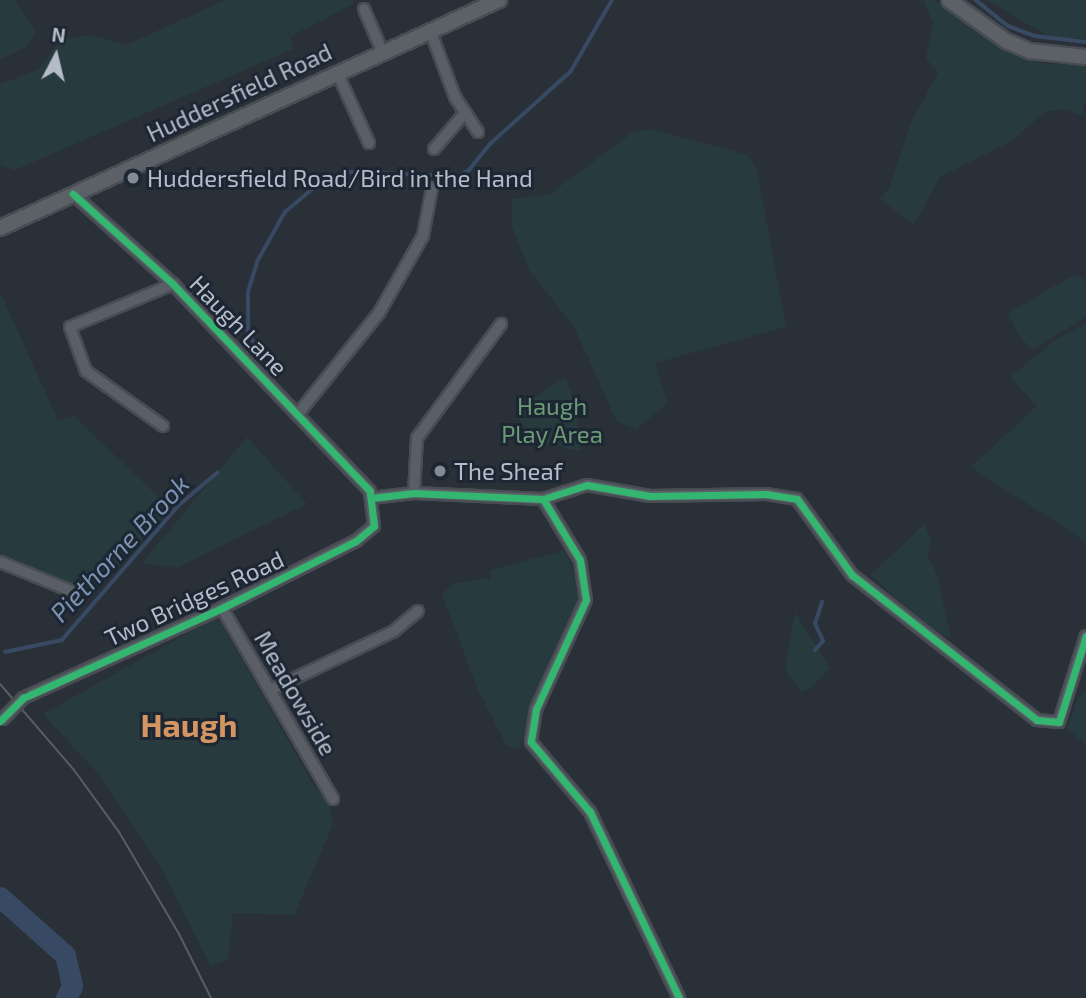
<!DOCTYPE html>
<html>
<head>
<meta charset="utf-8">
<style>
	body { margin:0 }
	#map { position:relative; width:1086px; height:998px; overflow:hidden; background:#2a3038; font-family:"Exo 2",sans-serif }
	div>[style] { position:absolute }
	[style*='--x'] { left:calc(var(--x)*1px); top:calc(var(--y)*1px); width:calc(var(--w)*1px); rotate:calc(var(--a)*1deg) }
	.green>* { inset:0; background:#273a3e }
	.stream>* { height:3.5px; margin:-1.75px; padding:0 1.75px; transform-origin:1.75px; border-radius:1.75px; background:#384963 }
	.river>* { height:21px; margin:-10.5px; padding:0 10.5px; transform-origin:10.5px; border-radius:10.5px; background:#384963 }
	.roads { filter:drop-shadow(2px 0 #484c53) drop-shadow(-2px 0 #484c53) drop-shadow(0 2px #484c53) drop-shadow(0 -2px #484c53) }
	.minor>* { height:10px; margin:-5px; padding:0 5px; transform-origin:5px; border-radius:5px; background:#5a5e66 }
	.primary>* { height:14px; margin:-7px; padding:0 7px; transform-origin:7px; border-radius:7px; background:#5c6168 }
	.tram>* { height:2px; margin:-1px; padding:0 1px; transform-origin:1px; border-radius:1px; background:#595d64 }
	.bridges { filter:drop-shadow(2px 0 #484c53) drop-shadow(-2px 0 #484c53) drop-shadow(0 2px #484c53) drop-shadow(0 -2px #484c53) }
	.minor-bridge>* { height:10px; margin:-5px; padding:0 5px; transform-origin:5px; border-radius:5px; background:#5a5e66 }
	.cycleway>* { height:7px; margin:-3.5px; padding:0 3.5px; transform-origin:3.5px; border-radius:3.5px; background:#33b770 }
	.dots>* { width:19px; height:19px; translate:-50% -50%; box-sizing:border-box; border:4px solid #1d2633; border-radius:50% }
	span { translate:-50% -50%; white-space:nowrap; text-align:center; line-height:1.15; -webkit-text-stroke:6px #1d2633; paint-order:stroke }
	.street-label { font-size:24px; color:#b4bcc9 }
	.poi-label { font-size:24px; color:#b4bcc9 }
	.left { translate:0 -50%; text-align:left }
	.park-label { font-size:24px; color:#6b9a76 }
	.water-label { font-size:26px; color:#7c92b1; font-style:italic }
	.district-label { font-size:32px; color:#d59563; font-weight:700 }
	.north { position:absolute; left:21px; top:21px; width:70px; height:70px; -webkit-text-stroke:5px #1d2633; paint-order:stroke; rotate:7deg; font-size:19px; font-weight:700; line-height:28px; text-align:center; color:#b4bcc9 }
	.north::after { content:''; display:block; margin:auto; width:24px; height:32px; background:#b4bcc9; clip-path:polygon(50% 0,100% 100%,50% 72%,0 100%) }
</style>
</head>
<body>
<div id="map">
	<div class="green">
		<i style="clip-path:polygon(0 0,15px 0,36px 33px,25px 47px,0 60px)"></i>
		<i style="clip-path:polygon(226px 0,353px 0,353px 4px,290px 37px,293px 49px,15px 170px,0 165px,0 84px,38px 70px,61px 40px,91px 35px,126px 45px)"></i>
		<i style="clip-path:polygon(923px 0,934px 0,1017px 56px,1044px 64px,1086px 63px,1086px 104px,1082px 106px,1086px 116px,1062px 109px,1045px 112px,1011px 141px,940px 177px,914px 225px,880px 199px,889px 188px,911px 122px,938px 73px,926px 58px,933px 23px)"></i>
		<i style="clip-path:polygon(987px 0,1086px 0,1086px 39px,1049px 37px)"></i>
		<i style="clip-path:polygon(650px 129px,748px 155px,757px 170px,786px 327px,655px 363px,668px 403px,636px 429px,617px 422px,574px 327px,529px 270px,512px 227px,512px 199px,550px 194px,633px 132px)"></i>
		<i style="clip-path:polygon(1075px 274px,1086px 281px,1086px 317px,1034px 349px,1023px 341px,1007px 314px)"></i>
		<i style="clip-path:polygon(0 292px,58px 420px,74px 416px,170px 508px,94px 595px,0 555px)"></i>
		<i style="clip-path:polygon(1086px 323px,1086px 542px,971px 467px,1037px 406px,1010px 377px,1054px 341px)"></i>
		<i style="clip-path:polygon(565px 377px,575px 400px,581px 451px,530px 441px,515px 412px)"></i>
		<i style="clip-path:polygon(247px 437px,307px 504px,177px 568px,142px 563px)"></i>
		<i style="clip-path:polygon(924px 524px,931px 539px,928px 558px,937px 574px,951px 638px,923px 623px,871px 575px)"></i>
		<i style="clip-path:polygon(566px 550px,579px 585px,577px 609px,531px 705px,520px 749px,506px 745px,478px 690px,442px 594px,453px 584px,484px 578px,491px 582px,491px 570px)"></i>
		<i style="clip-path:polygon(795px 612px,830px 668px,811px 688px,801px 692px,785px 670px)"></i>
		<i style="clip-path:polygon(213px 619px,221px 623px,314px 786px,329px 802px,333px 824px,294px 915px,233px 913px,228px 959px,211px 967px,160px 866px,99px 775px,43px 714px)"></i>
		<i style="clip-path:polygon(1086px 691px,1086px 745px,1067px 728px,1078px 698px)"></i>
	</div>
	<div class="stream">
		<i style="--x:976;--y:0;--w:41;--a:39.1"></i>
		<i style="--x:1008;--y:26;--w:29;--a:20"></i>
		<i style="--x:1035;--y:36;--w:51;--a:6.7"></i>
		<i style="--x:270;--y:376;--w:50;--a:-116.1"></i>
		<i style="--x:248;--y:331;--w:39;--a:-90"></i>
		<i style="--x:248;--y:292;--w:31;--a:-73"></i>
		<i style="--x:257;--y:262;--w:57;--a:-60.8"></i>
		<i style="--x:285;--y:212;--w:50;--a:-40.1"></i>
		<i style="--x:323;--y:180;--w:26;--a:-18"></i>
		<i style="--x:348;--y:172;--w:111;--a:2.1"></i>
		<i style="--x:459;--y:176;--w:12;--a:-31"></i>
		<i style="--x:469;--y:170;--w:33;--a:-51"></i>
		<i style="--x:490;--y:144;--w:109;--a:-42"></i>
		<i style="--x:571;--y:71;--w:82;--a:-60"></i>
		<i style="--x:815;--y:650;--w:12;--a:-48"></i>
		<i style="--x:823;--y:641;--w:19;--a:-115"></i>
		<i style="--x:815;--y:624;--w:23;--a:-72"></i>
		<i style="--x:5;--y:652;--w:58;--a:-11.9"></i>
		<i style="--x:62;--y:640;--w:179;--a:-49.1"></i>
		<i style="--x:179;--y:505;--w:50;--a:-40.1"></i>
	</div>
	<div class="river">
		<i style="--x:0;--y:897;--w:87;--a:41.7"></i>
		<i style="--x:65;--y:955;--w:32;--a:77"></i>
		<i style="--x:72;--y:986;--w:13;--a:117"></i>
	</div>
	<div class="roads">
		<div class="minor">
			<i style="--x:364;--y:9;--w:46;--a:66.8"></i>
			<i style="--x:430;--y:30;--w:72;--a:69.5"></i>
			<i style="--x:455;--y:97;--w:42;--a:56.7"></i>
			<i style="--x:337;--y:72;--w:78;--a:65.7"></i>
			<i style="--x:434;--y:149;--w:48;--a:-49.3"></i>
			<i style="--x:298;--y:414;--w:129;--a:-51.3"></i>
			<i style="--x:379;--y:313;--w:89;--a:-60.3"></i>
			<i style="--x:423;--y:236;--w:49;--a:-79.4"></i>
			<i style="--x:163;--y:426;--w:95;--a:-144.5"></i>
			<i style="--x:86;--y:371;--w:47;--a:-110"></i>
			<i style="--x:70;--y:327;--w:112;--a:-22.7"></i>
			<i style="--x:414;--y:493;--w:55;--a:-86.9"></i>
			<i style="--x:417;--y:438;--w:142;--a:-53.6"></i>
			<i style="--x:371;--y:498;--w:43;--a:-6.6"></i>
			<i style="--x:414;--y:493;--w:129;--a:2.7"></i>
			<i style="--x:543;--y:499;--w:46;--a:-17.7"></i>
			<i style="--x:587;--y:485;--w:64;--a:9.9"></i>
			<i style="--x:650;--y:496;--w:116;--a:-1"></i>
			<i style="--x:766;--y:494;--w:31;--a:9"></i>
			<i style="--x:797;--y:499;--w:94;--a:54.1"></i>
			<i style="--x:852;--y:575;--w:235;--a:38.1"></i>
			<i style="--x:1037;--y:720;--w:22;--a:5"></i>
			<i style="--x:1059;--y:722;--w:90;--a:-72.6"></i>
			<i style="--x:543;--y:499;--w:71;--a:58.8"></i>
			<i style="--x:580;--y:560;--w:40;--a:81.5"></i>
			<i style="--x:586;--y:600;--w:120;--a:114.6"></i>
			<i style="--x:536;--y:709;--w:33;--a:99"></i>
			<i style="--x:531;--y:742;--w:92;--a:49.9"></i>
			<i style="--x:590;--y:812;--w:206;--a:64.4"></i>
			<i style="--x:0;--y:562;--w:77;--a:22.2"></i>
			<i style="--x:222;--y:608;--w:221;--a:59.8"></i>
			<i style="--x:270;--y:690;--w:137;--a:-25.4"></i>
			<i style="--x:394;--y:631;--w:31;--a:-40"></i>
			<i style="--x:23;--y:698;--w:218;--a:-24.3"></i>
			<i style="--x:222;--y:608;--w:150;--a:-26.6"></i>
			<i style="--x:356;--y:541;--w:23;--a:-40"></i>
			<i style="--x:374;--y:526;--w:35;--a:-97"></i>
			<i style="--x:370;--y:491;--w:286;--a:-133.6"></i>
			<i style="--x:173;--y:284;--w:135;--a:-138"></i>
		</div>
		<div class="primary">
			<i style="--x:949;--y:0;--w:70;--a:35.7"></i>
			<i style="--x:1006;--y:41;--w:26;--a:23"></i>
			<i style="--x:1030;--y:51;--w:56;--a:6.1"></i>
			<i style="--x:0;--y:228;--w:549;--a:-24.56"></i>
		</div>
	</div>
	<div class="tram">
		<i style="--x:0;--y:684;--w:113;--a:49.3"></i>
		<i style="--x:74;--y:770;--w:77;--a:54"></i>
		<i style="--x:119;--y:832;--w:116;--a:59.5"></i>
		<i style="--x:178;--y:932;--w:74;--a:63.4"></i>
	</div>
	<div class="bridges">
		<div class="minor-bridge">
			<i style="--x:3;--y:719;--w:29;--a:-46"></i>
		</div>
	</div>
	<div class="cycleway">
		<i style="--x:371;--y:498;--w:43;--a:-6.6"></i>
		<i style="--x:414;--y:493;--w:129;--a:2.7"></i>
		<i style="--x:543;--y:499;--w:46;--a:-17.7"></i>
		<i style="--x:587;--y:485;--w:64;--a:9.9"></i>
		<i style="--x:650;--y:496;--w:116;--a:-1"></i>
		<i style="--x:766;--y:494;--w:31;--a:9"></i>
		<i style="--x:797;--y:499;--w:94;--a:54.1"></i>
		<i style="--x:852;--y:575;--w:235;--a:38.1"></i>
		<i style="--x:1037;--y:720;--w:22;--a:5"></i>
		<i style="--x:1059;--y:722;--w:90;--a:-72.6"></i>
		<i style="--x:543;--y:499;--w:71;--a:58.8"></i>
		<i style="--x:580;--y:560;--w:40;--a:81.5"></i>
		<i style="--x:586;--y:600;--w:120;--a:114.6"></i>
		<i style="--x:536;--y:709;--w:33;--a:99"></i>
		<i style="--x:531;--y:742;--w:92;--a:49.9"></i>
		<i style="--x:590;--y:812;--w:206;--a:64.4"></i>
		<i style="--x:0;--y:721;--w:33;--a:-45"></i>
		<i style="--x:23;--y:698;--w:218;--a:-24.3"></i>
		<i style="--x:222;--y:608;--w:150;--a:-26.6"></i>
		<i style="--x:356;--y:541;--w:23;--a:-40"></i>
		<i style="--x:374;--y:526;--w:35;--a:-97"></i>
		<i style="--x:370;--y:491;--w:286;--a:-133.6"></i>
		<i style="--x:173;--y:284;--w:135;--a:-138"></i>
	</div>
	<div class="dots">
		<i style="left:133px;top:178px;background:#848b96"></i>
		<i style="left:440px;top:471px;background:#848b96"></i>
	</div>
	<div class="street-label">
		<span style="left:239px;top:92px;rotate:-25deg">Huddersfield Road</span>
		<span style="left:239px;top:325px;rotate:46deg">Haugh Lane</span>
		<span style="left:194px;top:598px;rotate:-25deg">Two Bridges Road</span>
		<span style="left:296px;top:693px;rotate:60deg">Meadowside</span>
	</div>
	<div class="poi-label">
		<span class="left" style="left:147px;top:178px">Huddersfield Road/Bird in the Hand</span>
		<span class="left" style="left:454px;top:471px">The Sheaf</span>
	</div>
	<div class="park-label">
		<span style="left:552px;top:420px">Haugh<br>Play Area</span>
	</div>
	<div class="water-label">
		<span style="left:119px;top:548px;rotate:-47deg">Piethorne Brook</span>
	</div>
	<div class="district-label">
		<span style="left:189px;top:724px">Haugh</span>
	</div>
	<div class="north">N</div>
</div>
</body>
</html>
